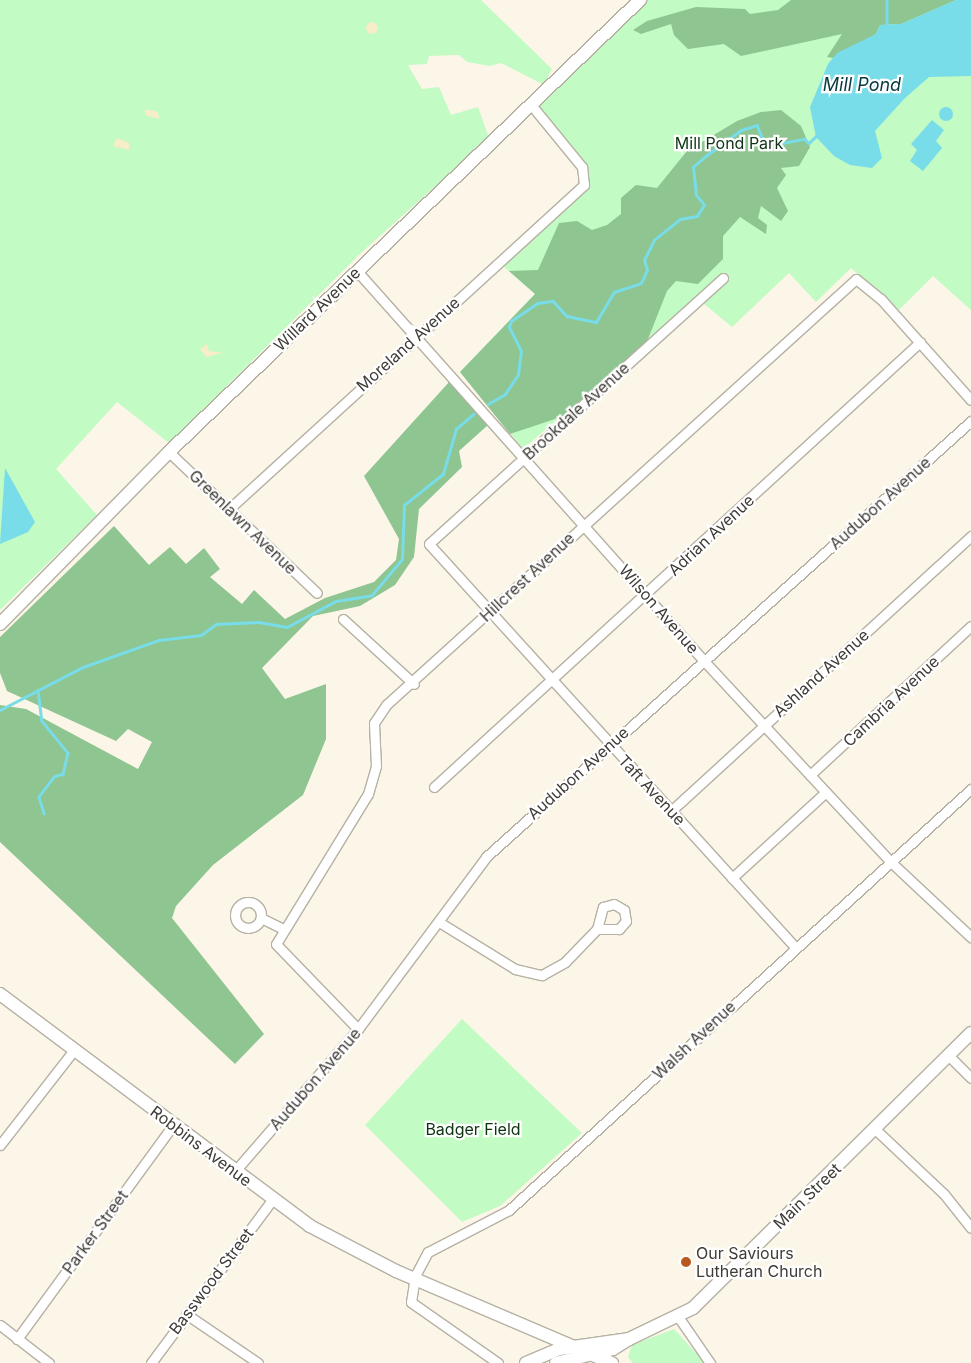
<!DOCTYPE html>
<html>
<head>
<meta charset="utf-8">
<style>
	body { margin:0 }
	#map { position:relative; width:971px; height:1363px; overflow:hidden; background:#fcf6e8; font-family:Inter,sans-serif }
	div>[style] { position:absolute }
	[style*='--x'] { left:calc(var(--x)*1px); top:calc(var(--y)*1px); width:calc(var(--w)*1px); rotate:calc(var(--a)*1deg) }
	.green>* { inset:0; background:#c2fbc3 }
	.forest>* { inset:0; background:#8ec590 }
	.sand>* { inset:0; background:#f7edc8 }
	.round { border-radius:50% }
	.water>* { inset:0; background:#79dce9 }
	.stream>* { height:2.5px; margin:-1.25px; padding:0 1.25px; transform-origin:1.25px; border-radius:1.25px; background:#79dce9 }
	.roads { filter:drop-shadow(1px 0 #b6b1a4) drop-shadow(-1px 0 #b6b1a4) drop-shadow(0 1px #b6b1a4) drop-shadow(0 -1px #b6b1a4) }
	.street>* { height:9px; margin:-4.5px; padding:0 4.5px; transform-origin:4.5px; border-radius:4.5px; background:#fff }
	.street>.ring { margin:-4.5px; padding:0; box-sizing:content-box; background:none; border:9px solid #fff; border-radius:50% }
	.secondary>* { height:12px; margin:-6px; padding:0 6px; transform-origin:6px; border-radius:6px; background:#fff }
	.dots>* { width:14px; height:14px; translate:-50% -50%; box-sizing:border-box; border:2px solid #fff; border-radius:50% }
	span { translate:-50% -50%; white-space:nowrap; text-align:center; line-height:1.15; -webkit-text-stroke:4.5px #fff; paint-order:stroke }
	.park-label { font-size:16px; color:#0c3411 }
	.street-label { font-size:16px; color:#3f3c37 }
	.poi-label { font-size:16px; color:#3f3c37 }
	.left { translate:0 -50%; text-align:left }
	.water-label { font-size:18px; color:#093a3f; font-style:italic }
</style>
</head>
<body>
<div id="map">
	<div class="green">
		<i style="clip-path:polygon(0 0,481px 0,552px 69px,544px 85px,501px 63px,490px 66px,467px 62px,459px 55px,429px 56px,427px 64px,408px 65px,422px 89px,439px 87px,451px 115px,478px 107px,489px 138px,362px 252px,169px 443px,117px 402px,56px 469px,97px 515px,0 610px)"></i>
		<i style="clip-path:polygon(645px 0,971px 0,971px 310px,933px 276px,897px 312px,851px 268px,816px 302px,789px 273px,732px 327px,697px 298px,523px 449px,460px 372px,535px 294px,503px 266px,589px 185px,588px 166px,539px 107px)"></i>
		<i style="clip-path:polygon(462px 1019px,582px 1133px,500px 1206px,462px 1222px,365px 1125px)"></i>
		<i style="clip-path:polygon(674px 1329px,705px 1363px,633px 1363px,628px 1357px,632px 1345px)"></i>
	</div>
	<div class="forest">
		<i style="clip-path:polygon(791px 0,956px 0,901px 24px,880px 25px,876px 34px,833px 58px,827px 57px,842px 34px,741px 56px,724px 44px,688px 49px,674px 35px,671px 24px,641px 34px,633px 30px,647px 21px,696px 7px,745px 9px,750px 14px,778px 10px)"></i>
		<i style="clip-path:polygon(781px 110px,801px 126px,810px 147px,799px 166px,781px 168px,786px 175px,777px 188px,788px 211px,781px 221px,761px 206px,758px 218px,767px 225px,766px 234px,740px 217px,723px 236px,723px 259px,698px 284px,676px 281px,667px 291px,646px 344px,567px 415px,510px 434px,460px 372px,535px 294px,509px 271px,538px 270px,559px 223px,577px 221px,592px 230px,607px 225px,621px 214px,621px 198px,636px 185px,657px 188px,687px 151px,737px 121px,761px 112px)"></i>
		<i style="clip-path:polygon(450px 381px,488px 425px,459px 451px,462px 467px,419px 509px,414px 557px,395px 585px,360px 606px,313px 616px,262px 668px,285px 699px,326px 684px,326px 739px,303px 795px,213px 865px,176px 906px,172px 918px,264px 1034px,235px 1064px,0 842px,0 705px,26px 709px,138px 769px,152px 742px,128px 729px,116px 741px,7px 691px,0 673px,0 637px,114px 526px,149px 565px,170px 547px,186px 564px,204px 548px,220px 569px,210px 577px,242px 604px,254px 590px,285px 619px,325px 598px,374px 582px,396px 560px,399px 539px,364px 476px)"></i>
	</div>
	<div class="sand">
		<i class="round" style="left:366px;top:22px;width:12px;height:12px"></i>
		<i style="clip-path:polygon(145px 109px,158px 112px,159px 119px,145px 115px)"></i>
		<i style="clip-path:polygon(117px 138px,129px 143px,129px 150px,113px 146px)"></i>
		<i style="clip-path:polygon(207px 344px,209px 351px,223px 353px,206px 357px,200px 349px)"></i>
	</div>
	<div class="water">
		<i style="clip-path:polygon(956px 0,971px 0,971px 76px,929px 77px,905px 98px,875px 131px,882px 158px,872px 168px,850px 165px,834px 156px,816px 137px,810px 107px,828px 64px,837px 53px,876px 34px,880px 25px,901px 24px)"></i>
		<i class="round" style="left:939px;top:107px;width:14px;height:14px"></i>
		<i style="clip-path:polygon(932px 120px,944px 130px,936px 141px,942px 148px,923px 171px,910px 161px,917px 150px,911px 144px)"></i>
		<i style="clip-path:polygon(5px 468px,35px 522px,28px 532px,0 544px)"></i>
	</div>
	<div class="stream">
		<i style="--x:887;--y:0;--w:25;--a:90"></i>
		<i style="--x:488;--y:404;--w:20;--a:-30"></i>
		<i style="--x:505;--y:394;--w:23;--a:-56"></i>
		<i style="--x:518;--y:375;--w:24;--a:-83"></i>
		<i style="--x:521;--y:351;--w:27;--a:-117"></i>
		<i style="--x:509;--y:327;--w:6;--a:-72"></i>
		<i style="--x:511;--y:321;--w:32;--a:-34"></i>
		<i style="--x:538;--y:303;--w:15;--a:-8"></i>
		<i style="--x:553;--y:301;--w:21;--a:47"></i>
		<i style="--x:567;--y:316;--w:30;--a:12"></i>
		<i style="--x:596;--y:322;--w:35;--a:-59"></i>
		<i style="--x:614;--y:292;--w:28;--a:-18"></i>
		<i style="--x:641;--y:283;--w:14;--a:-65"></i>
		<i style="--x:647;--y:270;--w:10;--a:-107"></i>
		<i style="--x:644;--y:260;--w:22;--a:-63"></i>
		<i style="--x:654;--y:240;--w:33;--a:-39"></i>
		<i style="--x:680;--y:219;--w:17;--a:-10"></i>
		<i style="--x:697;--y:216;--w:13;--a:-58"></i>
		<i style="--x:704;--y:205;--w:13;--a:-129"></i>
		<i style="--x:696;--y:195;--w:28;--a:-96"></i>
		<i style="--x:693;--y:167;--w:18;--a:-41"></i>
		<i style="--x:707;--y:155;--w:42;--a:-36.3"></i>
		<i style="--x:741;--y:130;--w:17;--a:-17"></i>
		<i style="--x:757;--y:125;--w:18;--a:68"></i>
		<i style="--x:764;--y:142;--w:9;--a:21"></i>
		<i style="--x:772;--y:145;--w:33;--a:-11"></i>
		<i style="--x:804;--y:139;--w:6;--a:39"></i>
		<i style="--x:809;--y:143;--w:13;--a:-45"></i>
		<i style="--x:38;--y:690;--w:31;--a:83"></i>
		<i style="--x:42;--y:721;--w:41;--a:50.9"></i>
		<i style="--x:68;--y:753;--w:22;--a:103"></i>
		<i style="--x:63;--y:774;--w:9;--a:162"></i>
		<i style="--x:54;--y:777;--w:25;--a:127"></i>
		<i style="--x:39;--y:797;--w:17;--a:73"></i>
		<i style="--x:0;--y:710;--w:93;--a:-27.4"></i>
		<i style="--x:83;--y:667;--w:81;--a:-19.6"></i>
		<i style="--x:159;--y:640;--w:42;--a:-6.8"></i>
		<i style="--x:201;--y:635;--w:19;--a:-36"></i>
		<i style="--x:216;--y:624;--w:43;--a:-2.7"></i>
		<i style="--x:259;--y:622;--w:28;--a:10"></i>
		<i style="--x:287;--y:627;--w:55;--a:-28"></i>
		<i style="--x:336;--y:601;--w:36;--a:-9"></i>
		<i style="--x:372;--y:595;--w:47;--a:-50.2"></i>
		<i style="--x:402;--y:559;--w:54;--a:-87.9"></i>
		<i style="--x:404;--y:505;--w:50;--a:-38.5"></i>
		<i style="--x:443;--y:474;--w:47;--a:-73.9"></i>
		<i style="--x:456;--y:429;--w:23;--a:-41"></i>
	</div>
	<div class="roads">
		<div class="street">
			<i style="--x:357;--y:271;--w:523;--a:48.33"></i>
			<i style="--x:705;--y:662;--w:273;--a:47.1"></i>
			<i style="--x:891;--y:862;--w:110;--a:43.2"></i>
			<i style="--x:723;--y:278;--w:396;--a:137.9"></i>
			<i style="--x:429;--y:544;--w:544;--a:47.75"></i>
			<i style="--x:169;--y:452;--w:204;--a:43.6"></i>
			<i style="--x:229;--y:509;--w:481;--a:-42.4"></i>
			<i style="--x:584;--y:185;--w:18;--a:-96"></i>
			<i style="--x:582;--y:167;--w:79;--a:-129.3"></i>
			<i style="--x:343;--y:619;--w:96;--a:42.5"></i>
			<i style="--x:810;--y:775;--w:219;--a:-42.8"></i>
			<i style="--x:434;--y:787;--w:659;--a:-42.48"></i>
			<i style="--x:672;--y:810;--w:406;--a:-42.5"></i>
			<i style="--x:732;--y:878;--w:127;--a:-42.5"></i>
			<i class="ring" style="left:235px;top:902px;width:17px;height:17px"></i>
			<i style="--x:261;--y:918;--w:25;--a:26"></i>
			<i style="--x:439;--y:922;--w:89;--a:31.7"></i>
			<i style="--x:515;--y:969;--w:28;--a:13"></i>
			<i style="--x:542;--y:975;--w:26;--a:-29"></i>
			<i style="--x:565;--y:962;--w:46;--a:-45.9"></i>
			<i style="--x:597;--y:929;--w:23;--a:-75"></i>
			<i style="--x:603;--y:907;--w:11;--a:-15"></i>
			<i style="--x:614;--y:904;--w:12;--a:31"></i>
			<i style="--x:624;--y:910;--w:11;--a:80"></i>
			<i style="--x:626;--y:921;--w:11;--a:131"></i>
			<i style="--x:619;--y:929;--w:22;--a:180"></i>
			<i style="--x:358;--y:1029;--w:118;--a:-134"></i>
			<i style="--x:276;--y:944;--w:176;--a:-58.5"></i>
			<i style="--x:368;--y:794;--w:29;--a:-74"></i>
			<i style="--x:376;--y:766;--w:43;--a:-92.7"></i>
			<i style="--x:374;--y:723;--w:22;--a:-56"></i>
			<i style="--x:386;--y:705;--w:634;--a:-42.19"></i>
			<i style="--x:856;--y:279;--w:32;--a:39"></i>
			<i style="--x:881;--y:299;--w:135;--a:48.3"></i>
			<i style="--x:949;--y:1056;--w:31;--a:45"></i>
			<i style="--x:876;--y:1130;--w:93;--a:43.3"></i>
			<i style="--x:944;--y:1194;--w:43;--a:51.5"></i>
			<i style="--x:0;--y:1145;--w:120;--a:-52.1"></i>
			<i style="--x:235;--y:1171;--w:188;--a:-49.1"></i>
			<i style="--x:358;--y:1029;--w:214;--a:-53.3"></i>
			<i style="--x:486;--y:857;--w:652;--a:-41.95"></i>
			<i style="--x:186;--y:1314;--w:87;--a:34.2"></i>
			<i style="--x:679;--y:1318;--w:55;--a:55.4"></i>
			<i style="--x:0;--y:1325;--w:62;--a:37.8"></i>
			<i style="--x:17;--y:1339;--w:265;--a:-53.9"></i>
			<i style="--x:151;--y:1363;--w:203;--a:-53.4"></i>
			<i style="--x:498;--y:1363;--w:106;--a:-145"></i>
			<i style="--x:411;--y:1302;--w:26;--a:-81"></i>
			<i style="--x:415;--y:1276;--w:27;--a:-62"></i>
			<i style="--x:428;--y:1252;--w:91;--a:-27.4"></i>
			<i style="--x:509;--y:1210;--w:625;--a:-42.34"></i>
		</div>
		<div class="secondary">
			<i style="--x:0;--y:624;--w:241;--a:-45.5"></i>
			<i style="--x:169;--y:452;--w:653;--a:-43.82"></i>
			<i style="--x:0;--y:994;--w:387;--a:36.8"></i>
			<i style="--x:310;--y:1226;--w:97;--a:27.6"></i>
			<i style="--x:396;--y:1271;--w:235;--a:23.1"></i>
			<i style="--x:629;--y:1339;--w:71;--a:-25.8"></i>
			<i style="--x:693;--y:1308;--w:391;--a:-44.7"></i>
			<i style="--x:526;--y:1363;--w:36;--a:-23"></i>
			<i style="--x:559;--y:1349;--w:71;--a:-8.1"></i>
			<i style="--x:556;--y:1363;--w:59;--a:-13.8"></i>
			<i style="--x:613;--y:1349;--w:19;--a:-32"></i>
		</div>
	</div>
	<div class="dots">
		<i style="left:686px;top:1262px;background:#ba571f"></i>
	</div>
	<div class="park-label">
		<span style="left:729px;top:143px">Mill Pond Park</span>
		<span style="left:473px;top:1129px">Badger Field</span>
	</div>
	<div class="street-label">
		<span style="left:317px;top:309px;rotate:-44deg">Willard Avenue</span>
		<span style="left:408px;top:344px;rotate:-42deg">Moreland Avenue</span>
		<span style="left:576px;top:411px;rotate:-42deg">Brookdale Avenue</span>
		<span style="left:880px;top:503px;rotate:-42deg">Audubon Avenue</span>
		<span style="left:243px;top:522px;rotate:44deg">Greenlawn Avenue</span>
		<span style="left:711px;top:535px;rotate:-43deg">Adrian Avenue</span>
		<span style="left:527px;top:577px;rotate:-43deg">Hillcrest Avenue</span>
		<span style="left:659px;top:609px;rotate:49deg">Wilson Avenue</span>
		<span style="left:821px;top:673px;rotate:-42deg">Ashland Avenue</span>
		<span style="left:891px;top:701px;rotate:-43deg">Cambria Avenue</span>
		<span style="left:578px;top:773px;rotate:-42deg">Audubon Avenue</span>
		<span style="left:652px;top:790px;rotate:47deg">Taft Avenue</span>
		<span style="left:694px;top:1040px;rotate:-43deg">Walsh Avenue</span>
		<span style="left:315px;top:1079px;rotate:-49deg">Audubon Avenue</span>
		<span style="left:201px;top:1146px;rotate:37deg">Robbins Avenue</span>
		<span style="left:807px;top:1196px;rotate:-44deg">Main Street</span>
		<span style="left:95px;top:1232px;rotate:-54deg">Parker Street</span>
		<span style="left:211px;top:1281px;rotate:-53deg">Basswood Street</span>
	</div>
	<div class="poi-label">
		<span class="left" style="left:696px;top:1262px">Our Saviours<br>Lutheran Church</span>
	</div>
	<div class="water-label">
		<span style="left:862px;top:85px">Mill Pond</span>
	</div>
</div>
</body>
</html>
